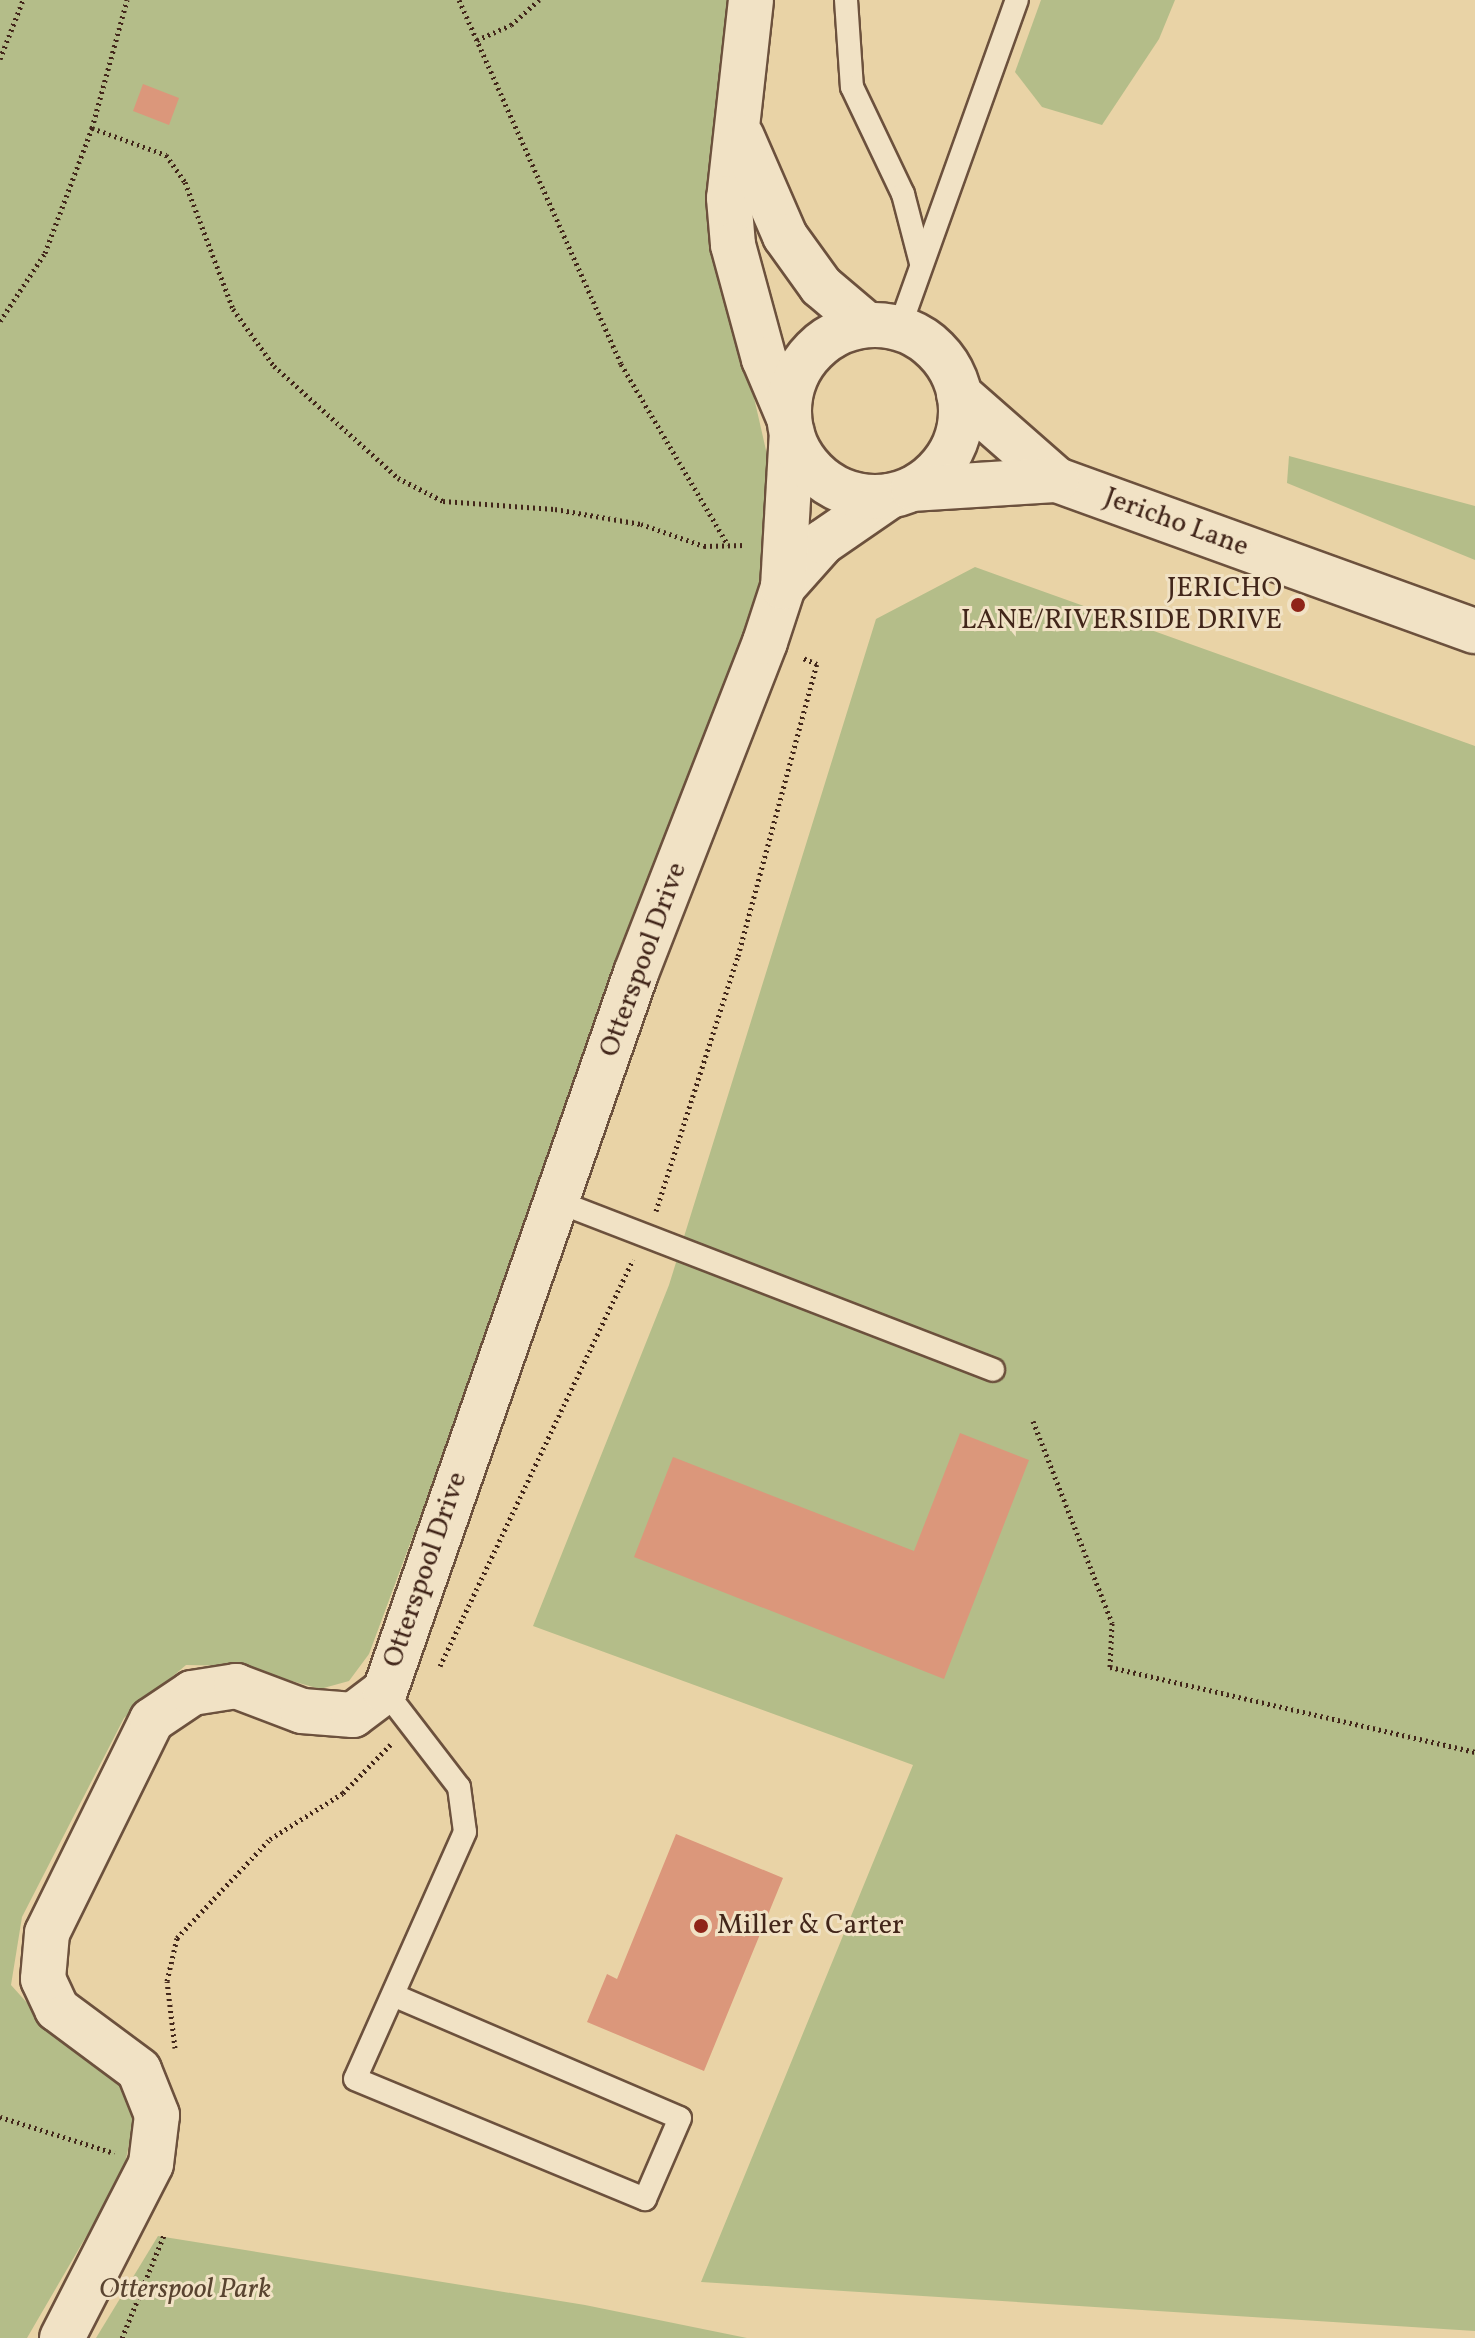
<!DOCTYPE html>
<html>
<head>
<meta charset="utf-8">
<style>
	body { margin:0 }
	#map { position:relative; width:1475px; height:2338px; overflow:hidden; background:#e9d3a6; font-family:Vollkorn,serif }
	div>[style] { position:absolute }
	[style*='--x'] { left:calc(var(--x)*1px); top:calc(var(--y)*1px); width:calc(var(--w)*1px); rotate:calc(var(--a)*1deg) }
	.green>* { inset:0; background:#b4bd89 }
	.building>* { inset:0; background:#db977b }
	.path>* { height:5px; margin-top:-2.5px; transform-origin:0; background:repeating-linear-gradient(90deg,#42261a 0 2px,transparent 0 6px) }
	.roads { filter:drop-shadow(2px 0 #6c513d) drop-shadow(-2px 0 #6c513d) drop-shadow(0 2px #6c513d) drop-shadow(0 -2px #6c513d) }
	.service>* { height:22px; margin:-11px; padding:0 11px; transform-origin:11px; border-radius:11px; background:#f1e2c5 }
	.minor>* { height:44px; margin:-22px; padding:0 22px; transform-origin:22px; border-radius:22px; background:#f1e2c5 }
	.tertiary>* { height:44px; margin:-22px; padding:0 22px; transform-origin:22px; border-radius:22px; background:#f1e2c5 }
	.tertiary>.ring { margin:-22px; padding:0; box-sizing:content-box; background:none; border:44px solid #f1e2c5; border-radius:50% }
	.dots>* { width:22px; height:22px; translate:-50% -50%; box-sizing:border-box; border:4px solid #f1e2c5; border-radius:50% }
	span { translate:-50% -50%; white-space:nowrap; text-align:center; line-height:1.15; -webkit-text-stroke:6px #f1e2c5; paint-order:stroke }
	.street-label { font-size:28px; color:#42261a }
	.poi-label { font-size:28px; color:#42261a }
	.right { translate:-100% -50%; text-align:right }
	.left { translate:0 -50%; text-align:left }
	.park-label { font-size:28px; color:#594430; font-style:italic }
</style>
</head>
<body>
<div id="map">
	<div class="green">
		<i style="clip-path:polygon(0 0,731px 0,740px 336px,775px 490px,756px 613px,369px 1654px,349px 1681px,320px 1689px,239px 1666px,186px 1665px,124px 1718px,22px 1917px,11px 1985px,47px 2025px,121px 2071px,136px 2111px,123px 2173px,27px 2338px,0 2338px)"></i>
		<i style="clip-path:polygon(1041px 0,1175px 0,1159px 39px,1102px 125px,1042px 107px,1015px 72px)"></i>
		<i style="clip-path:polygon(1289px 456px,1475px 506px,1475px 560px,1287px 483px)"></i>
		<i style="clip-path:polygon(975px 567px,1475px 746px,1475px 2331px,701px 2282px,913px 1765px,533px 1626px,669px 1285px,876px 619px)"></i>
		<i style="clip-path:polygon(158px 2236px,585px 2305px,747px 2338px,96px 2338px)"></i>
	</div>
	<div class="building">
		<i style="clip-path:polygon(143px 84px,179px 98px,169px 125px,133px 111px)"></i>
		<i style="clip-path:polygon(960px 1433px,1029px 1460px,944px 1679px,634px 1557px,673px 1457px,914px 1551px)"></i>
		<i style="clip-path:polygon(676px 1834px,783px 1878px,704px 2071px,587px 2022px,607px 1974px,617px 1979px)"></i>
	</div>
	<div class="path">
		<i style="--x:459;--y:0;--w:398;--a:66"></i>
		<i style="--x:621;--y:364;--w:210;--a:59.4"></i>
		<i style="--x:477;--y:40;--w:37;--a:-24"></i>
		<i style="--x:511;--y:25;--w:38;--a:-42"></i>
		<i style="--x:0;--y:59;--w:63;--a:-68.7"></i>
		<i style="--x:92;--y:128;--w:79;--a:20"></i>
		<i style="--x:166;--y:155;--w:33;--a:55"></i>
		<i style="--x:185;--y:182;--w:136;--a:69.3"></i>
		<i style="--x:233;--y:309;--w:70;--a:54.3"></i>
		<i style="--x:274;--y:366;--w:167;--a:42.1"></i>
		<i style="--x:398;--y:478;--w:51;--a:27.1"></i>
		<i style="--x:443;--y:501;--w:112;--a:4.1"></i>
		<i style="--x:555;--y:509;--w:87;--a:9.9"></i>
		<i style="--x:641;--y:524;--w:67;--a:19.2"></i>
		<i style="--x:704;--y:546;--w:41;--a:-1.4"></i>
		<i style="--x:0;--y:321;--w:82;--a:-56.5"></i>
		<i style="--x:45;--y:253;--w:134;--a:-69.4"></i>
		<i style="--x:92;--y:128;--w:133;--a:-74.7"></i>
		<i style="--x:656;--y:1211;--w:268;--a:-72.2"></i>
		<i style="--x:738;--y:956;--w:302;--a:-74.9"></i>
		<i style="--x:817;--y:664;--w:15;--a:-157"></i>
		<i style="--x:1033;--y:1421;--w:217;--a:68.6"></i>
		<i style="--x:1112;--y:1623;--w:44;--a:92.6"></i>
		<i style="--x:1110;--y:1667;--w:375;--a:13.1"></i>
		<i style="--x:440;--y:1666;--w:450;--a:-64.6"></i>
		<i style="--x:175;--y:2048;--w:67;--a:-96.8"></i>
		<i style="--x:167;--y:1981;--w:44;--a:-76.9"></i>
		<i style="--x:177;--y:1938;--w:136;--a:-46.8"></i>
		<i style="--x:270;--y:1839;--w:86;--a:-32.2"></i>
		<i style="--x:343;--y:1793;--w:69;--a:-45.6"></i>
		<i style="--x:0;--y:2117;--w:120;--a:17.5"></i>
		<i style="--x:122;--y:2338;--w:111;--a:-67.8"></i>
	</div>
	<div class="roads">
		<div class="service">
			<i style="--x:846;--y:0;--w:87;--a:86.1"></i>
			<i style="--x:852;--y:87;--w:119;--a:64.5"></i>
			<i style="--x:903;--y:194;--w:71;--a:75.4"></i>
			<i style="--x:899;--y:329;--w:350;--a:-70.3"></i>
			<i style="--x:561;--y:1203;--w:463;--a:21.1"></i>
			<i style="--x:385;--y:1691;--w:121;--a:52.4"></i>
			<i style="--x:459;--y:1787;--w:45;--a:82.4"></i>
			<i style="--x:465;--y:1832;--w:270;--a:114"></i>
			<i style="--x:355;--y:2079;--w:314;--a:22.5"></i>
			<i style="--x:645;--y:2199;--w:88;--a:-66.6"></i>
			<i style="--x:680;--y:2118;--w:312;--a:-156.8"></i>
		</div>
		<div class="minor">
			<i style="--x:783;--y:587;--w:60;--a:-48.4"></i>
			<i style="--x:823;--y:542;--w:81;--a:-34.5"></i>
			<i style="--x:62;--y:2338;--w:195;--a:-62.9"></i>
			<i style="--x:151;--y:2164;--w:49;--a:-83"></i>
			<i style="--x:157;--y:2115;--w:48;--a:-111.8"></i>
			<i style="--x:139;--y:2070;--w:102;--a:-143.4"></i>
			<i style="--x:57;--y:2009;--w:33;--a:-115"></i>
			<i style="--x:43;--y:1979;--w:46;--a:-85"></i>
			<i style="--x:47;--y:1933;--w:237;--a:-63.8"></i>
			<i style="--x:152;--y:1720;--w:48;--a:-34"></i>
			<i style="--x:192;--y:1693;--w:45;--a:-9"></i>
			<i style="--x:236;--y:1686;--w:71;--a:20.7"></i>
			<i style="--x:302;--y:1711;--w:51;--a:4.5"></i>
			<i style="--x:353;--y:1715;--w:40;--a:-37"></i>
			<i style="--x:385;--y:1691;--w:761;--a:-70.73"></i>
			<i style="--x:636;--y:973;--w:355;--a:-68.7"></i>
			<i style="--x:765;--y:642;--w:58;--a:-71.9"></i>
			<i style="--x:783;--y:587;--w:154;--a:-86.7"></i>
		</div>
		<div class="tertiary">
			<i style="--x:751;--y:0;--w:199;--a:96.3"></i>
			<i style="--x:729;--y:198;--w:47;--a:85.1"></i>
			<i style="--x:733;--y:245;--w:118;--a:74.8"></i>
			<i style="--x:764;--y:359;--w:64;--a:67"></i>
			<i style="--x:742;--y:137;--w:108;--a:66.5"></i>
			<i style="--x:785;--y:236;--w:62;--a:54.2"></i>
			<i style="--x:821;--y:286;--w:60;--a:40.3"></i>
			<i class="ring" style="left:789px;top:325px;width:128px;height:128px"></i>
			<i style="--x:959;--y:394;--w:130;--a:41.3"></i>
			<i style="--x:1057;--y:480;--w:444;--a:19.9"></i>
			<i style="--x:913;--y:489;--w:144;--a:-3.6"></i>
		</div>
	</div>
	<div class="dots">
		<i style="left:1298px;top:605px;background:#8f2418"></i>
		<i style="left:701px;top:1926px;background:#8f2418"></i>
	</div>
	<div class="street-label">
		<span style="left:1176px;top:523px;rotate:20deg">Jericho Lane</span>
		<span style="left:644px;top:960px;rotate:-70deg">Otterspool Drive</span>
		<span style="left:426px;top:1570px;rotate:-71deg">Otterspool Drive</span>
	</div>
	<div class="poi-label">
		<span class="right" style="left:1282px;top:605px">JERICHO<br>LANE/RIVERSIDE DRIVE</span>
		<span class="left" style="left:717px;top:1926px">Miller &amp; Carter</span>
	</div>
	<div class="park-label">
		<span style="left:185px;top:2290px">Otterspool Park</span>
	</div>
</div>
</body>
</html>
